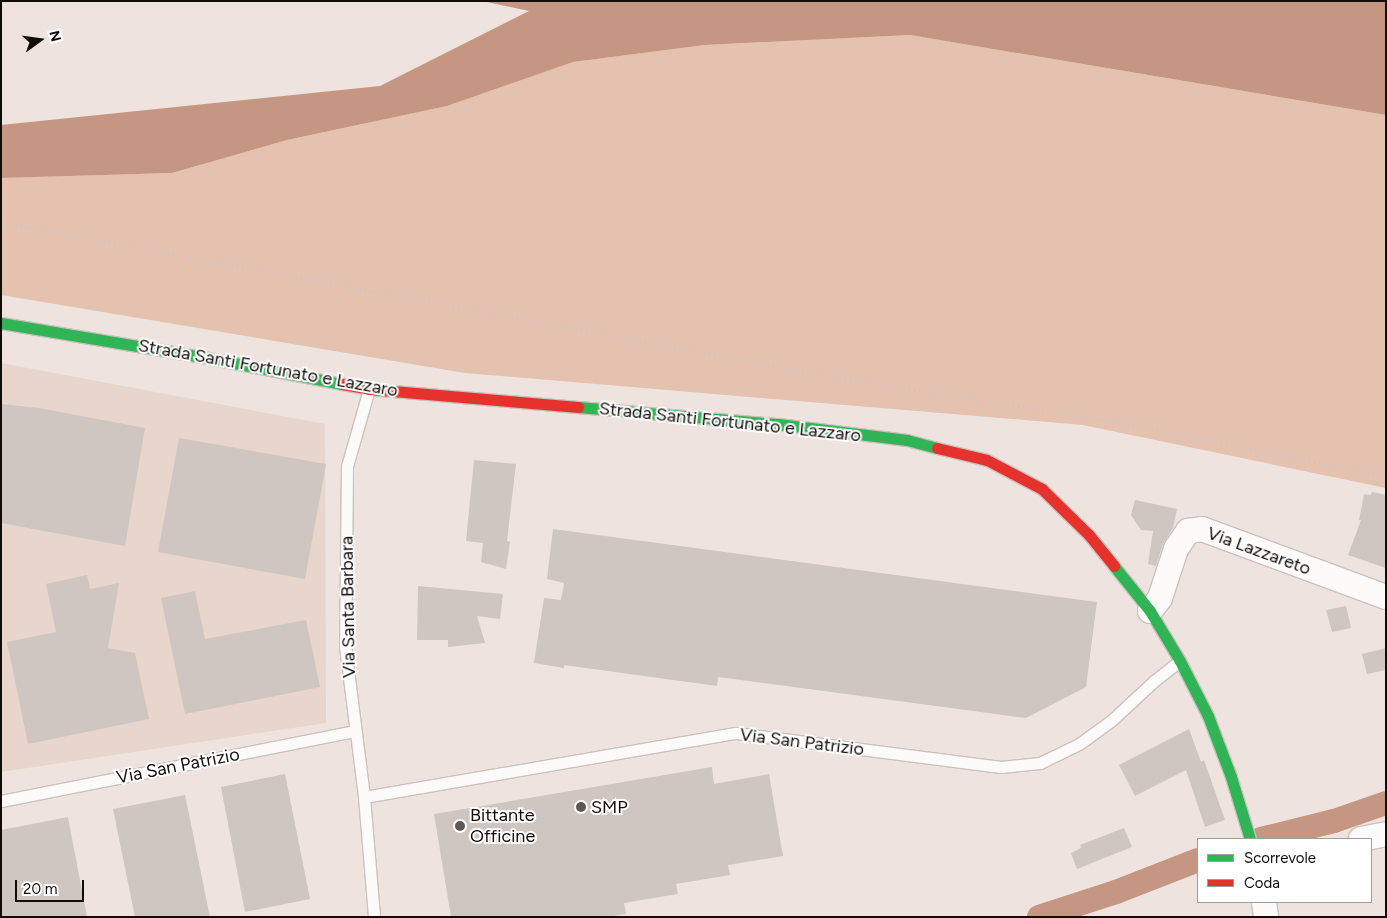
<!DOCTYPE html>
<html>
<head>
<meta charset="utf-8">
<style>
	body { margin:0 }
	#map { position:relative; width:1387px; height:918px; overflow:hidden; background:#eee3de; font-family:Figtree,sans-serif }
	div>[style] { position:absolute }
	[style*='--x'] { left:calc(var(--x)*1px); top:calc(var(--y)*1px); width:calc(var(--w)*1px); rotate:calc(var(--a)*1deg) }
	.built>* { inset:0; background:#e8d5cc }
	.green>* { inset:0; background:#e5c1b0 }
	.water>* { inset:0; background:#c59782 }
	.canal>* { height:24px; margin:-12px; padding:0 12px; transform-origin:12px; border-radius:12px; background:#c59782 }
	.building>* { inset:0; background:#cfc6c2 }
	.path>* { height:3px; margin-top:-1.5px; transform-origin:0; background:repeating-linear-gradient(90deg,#cac6c5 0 1px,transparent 0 5px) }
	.roads { filter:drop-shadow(1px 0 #cac2be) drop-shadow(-1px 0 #cac2be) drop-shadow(0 1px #cac2be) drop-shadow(0 -1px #cac2be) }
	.lane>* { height:11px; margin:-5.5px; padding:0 5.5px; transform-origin:5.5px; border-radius:5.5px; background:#fcfbfa }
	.street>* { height:24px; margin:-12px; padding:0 12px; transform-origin:12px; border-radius:12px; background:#fcfbfa }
	.fast>* { height:11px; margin:-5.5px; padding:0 5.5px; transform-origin:5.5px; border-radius:5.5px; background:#30b455 }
	.jam>* { height:11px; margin:-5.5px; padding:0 5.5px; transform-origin:5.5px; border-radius:5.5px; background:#e5322d }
	.dots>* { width:14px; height:14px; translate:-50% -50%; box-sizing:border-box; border:2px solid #fff; border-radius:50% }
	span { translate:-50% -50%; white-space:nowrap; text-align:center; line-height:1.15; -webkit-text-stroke:4px #fff; paint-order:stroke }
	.street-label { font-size:18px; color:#120c09 }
	.poi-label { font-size:18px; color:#120c09 }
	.left { translate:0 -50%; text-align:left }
	.frame { position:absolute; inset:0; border:2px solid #120c09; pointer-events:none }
	.legend { position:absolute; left:1197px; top:838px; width:175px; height:65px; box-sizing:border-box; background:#fff; border:1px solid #a09e9d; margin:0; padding:6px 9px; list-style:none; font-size:15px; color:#120c09 }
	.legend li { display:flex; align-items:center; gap:10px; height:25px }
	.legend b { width:25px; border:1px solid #a09e9d }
	.north { position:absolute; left:15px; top:15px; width:50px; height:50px; -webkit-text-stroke:4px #fff; paint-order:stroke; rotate:76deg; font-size:14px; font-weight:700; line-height:20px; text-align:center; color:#120c09 }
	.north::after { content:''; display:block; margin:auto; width:18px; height:22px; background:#120c09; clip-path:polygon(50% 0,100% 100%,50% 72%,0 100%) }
	.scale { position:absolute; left:15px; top:880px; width:69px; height:22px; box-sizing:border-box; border:2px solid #120c09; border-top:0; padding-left:6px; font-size:15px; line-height:18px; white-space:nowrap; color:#120c09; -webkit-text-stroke:4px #fff; paint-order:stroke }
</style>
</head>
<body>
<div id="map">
	<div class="built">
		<i style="clip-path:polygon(1px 363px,325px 424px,326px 723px,1px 772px)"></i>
	</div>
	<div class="green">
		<i style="clip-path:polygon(910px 35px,1386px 115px,1386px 488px,1083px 425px,465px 373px,1px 295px,1px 178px,172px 173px,287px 140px,447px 106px,573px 62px,705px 45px)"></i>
	</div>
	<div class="water">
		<i style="clip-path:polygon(482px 1px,1386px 1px,1386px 115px,910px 35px,705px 45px,573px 62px,447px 106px,287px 140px,172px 173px,1px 178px,1px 125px,380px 86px,529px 11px)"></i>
	</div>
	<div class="canal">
		<i style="--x:1261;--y:839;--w:75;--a:-13.9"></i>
		<i style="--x:1334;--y:821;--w:55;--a:-19.1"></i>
		<i style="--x:1039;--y:917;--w:81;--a:-18"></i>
		<i style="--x:1116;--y:892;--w:88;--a:-21.3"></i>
	</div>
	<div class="building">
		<i style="clip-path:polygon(1px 404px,39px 408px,145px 428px,125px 546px,1px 523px)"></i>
		<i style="clip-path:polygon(179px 438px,326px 464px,305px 579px,158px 552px)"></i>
		<i style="clip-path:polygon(474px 460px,516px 464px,507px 541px,510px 542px,506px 569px,481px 562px,483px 543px,466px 541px)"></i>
		<i style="clip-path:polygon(1372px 492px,1386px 495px,1386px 568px,1348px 555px,1361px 520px,1359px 520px,1364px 494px,1371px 495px)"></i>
		<i style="clip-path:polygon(1135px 500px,1177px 509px,1173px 528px,1163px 544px,1156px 566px,1148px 564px,1153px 531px,1141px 530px,1131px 515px)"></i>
		<i style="clip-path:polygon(553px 529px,1097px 602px,1086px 687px,1026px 718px,718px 677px,717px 686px,564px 665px,564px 668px,534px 663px,544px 598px,561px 600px,564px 583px,547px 579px)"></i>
		<i style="clip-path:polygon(87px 575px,90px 589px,119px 583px,108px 648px,135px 653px,149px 719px,28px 744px,7px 642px,56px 632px,46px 584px)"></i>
		<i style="clip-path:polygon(418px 586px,503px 594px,500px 619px,477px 616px,485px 643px,448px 647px,448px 640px,417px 640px)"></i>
		<i style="clip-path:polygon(195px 591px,205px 639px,306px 620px,320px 687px,185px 714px,161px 598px)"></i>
		<i style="clip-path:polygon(1346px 606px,1351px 628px,1332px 632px,1326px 610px)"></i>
		<i style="clip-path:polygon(1386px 648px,1386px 670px,1367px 674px,1362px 654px)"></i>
		<i style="clip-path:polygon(1189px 729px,1201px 762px,1204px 760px,1225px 820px,1205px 827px,1186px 770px,1135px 796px,1119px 765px)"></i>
		<i style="clip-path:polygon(712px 767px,714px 784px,769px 774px,783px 856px,728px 865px,730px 875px,676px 884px,678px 894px,624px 903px,626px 914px,608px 917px,451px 917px,434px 814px)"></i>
		<i style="clip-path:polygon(285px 774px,310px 899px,245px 912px,221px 787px)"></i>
		<i style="clip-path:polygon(185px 795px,210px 917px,135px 917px,113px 809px)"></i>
		<i style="clip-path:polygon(68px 817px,87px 917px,1px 917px,1px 830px)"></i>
		<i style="clip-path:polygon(1124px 828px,1132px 847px,1077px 869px,1071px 853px,1081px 848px,1080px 845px)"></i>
	</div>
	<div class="path">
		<i style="--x:1;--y:222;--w:848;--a:10.53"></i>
		<i style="--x:835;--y:377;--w:287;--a:9"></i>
		<i style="--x:1118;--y:422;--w:273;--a:11.4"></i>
	</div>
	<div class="roads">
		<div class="lane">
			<i style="--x:369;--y:389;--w:80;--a:105.9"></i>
			<i style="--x:347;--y:466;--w:180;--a:90.6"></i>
			<i style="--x:345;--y:646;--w:152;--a:82.8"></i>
			<i style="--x:364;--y:797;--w:120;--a:85.2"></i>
			<i style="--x:364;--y:797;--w:377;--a:-9.8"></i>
			<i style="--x:736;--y:733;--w:267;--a:7.3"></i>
			<i style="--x:1001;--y:767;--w:39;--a:-6"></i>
			<i style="--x:1040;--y:763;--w:43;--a:-26"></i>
			<i style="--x:1079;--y:744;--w:41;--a:-36"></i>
			<i style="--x:1112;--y:720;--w:57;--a:-42.9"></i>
			<i style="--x:1154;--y:681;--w:33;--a:-38"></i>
			<i style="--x:1;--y:801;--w:361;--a:-11.2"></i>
		</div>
		<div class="street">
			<i style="--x:1150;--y:611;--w:16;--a:-52"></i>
			<i style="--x:1160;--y:598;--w:52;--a:-71.9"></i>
			<i style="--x:1176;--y:549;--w:22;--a:-56"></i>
			<i style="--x:1188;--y:531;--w:14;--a:-8"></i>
			<i style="--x:1202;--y:529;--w:196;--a:20.3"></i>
			<i style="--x:1361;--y:839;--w:25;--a:-11"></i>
			<i style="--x:1264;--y:902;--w:15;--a:82"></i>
		</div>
		<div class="fast">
			<i style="--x:1;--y:323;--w:210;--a:9.6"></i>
			<i style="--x:208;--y:358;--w:136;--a:11"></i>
			<i style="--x:578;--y:407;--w:201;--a:4.9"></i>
			<i style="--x:778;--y:424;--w:130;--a:7.1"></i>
			<i style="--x:907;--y:440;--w:31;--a:15"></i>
			<i style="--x:1114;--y:566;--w:58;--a:51.3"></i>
			<i style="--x:1150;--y:611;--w:58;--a:59"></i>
			<i style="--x:1180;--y:661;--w:62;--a:63"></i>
			<i style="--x:1208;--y:716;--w:65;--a:69.3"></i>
			<i style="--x:1231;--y:777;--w:65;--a:73"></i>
		</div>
		<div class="jam">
			<i style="--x:342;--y:384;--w:27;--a:10"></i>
			<i style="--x:369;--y:389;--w:210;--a:4.9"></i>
			<i style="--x:937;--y:448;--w:51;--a:13.5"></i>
			<i style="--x:987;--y:460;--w:62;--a:27.8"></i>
			<i style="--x:1042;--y:489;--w:66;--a:44.4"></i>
			<i style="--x:1089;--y:535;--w:40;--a:51"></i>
		</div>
	</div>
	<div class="dots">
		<i style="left:581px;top:807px;background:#5f5754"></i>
		<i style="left:460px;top:826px;background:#5f5754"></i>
	</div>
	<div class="street-label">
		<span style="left:268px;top:368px;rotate:10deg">Strada Santi Fortunato e Lazzaro</span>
		<span style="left:730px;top:422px;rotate:6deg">Strada Santi Fortunato e Lazzaro</span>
		<span style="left:1259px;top:551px;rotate:20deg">Via Lazzareto</span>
		<span style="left:348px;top:607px;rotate:-91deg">Via Santa Barbara</span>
		<span style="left:802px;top:742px;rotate:7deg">Via San Patrizio</span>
		<span style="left:178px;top:766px;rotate:-11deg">Via San Patrizio</span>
	</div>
	<div class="poi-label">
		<span class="left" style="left:591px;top:807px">SMP</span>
		<span class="left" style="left:470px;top:826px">Bittante<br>Officine</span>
	</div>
	<div class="frame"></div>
	<ul class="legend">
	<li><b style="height:6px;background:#30b455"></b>Scorrevole</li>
	<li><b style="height:6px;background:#e5322d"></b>Coda</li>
	</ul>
	<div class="north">N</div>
	<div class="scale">20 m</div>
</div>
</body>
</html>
